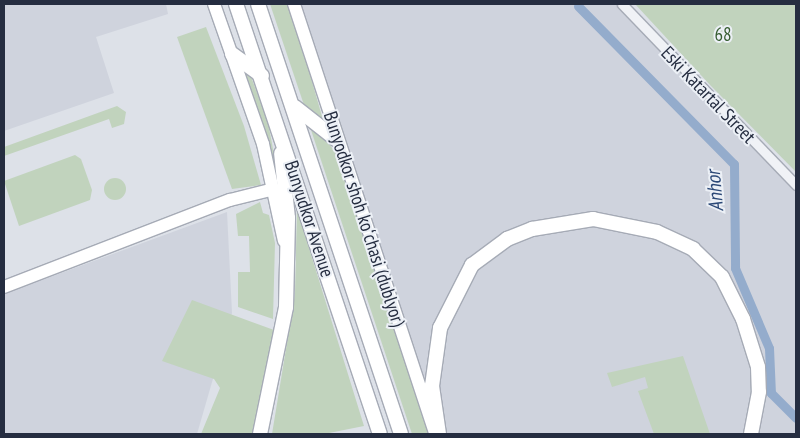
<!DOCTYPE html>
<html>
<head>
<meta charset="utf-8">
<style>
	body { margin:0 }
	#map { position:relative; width:800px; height:438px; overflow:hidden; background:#dde1e8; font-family:"PT Sans Narrow",sans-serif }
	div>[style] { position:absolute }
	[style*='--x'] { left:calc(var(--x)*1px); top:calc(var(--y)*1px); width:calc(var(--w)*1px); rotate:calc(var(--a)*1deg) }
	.built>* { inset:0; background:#cfd3dd }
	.green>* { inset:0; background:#c1d3bd }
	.round { border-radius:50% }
	.canal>* { height:9px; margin:-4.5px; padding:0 4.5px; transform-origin:4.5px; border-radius:4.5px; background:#94accc }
	.roads { filter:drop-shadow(1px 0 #a6abb6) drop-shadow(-1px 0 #a6abb6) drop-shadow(0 1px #a6abb6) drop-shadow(0 -1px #a6abb6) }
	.street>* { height:9px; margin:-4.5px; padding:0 4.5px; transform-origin:4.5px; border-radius:4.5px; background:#f0f2f6 }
	.secondary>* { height:12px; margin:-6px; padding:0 6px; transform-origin:6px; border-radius:6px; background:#fff }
	.primary>* { height:14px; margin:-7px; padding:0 7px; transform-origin:7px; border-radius:7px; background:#fff }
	span { translate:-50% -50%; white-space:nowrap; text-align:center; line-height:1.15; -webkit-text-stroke:4px #ecf0f6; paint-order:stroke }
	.park-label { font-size:19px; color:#375d31 }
	.street-label { font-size:19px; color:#252d40 }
	.water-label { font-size:20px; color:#2c4977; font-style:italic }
	.frame { position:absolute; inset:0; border:5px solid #252d40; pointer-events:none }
</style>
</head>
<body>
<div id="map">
	<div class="built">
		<i style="clip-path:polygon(4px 4px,166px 4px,168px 14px,96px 37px,114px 93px,4px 131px)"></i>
		<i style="clip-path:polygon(294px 4px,622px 4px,796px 185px,796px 434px,435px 434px)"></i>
		<i style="clip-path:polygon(227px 212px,232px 313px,197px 434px,4px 434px,4px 294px)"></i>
	</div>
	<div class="green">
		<i style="clip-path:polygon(270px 4px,290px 4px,323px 120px,304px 105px)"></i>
		<i style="clip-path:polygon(635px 4px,796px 4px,796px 172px,711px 86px)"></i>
		<i style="clip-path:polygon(206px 27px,244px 126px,261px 185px,232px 189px,177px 37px)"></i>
		<i style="clip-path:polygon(243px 69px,250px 74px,268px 122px,277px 171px)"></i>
		<i style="clip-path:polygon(117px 106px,126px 112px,124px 124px,112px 128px,109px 119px,4px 156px,4px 147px)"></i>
		<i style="clip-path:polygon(311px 130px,322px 134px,335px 152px,429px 434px,412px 434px)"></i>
		<i style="clip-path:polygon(75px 155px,81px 159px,92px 190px,90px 200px,19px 226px,4px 181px)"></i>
		<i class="round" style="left:104px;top:178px;width:22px;height:22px"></i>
		<i style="clip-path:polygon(260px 202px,263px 213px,269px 215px,275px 243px,273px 319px,238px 307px,238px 272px,250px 272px,249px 236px,238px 236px,236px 214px)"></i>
		<i style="clip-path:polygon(297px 209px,364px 426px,324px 434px,272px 434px,295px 294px)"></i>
		<i style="clip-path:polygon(192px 300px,274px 330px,252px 434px,201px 434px,220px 388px,214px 379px,162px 361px)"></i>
		<i style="clip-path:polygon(683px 356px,710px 434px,654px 434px,638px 391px,648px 388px,645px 377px,612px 387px,607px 373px)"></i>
	</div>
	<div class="canal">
		<i style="--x:578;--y:6;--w:222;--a:45.4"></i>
		<i style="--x:734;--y:164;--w:104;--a:89.4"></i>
		<i style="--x:735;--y:268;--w:87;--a:67"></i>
		<i style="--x:769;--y:348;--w:45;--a:87.5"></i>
		<i style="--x:771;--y:393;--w:35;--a:45"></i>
	</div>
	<div class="roads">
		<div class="street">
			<i style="--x:622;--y:4;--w:251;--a:46.1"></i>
		</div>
		<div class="secondary">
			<i style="--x:214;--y:4;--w:148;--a:70.7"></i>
			<i style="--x:263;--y:144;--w:99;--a:77.8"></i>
			<i style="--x:294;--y:4;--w:453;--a:71.8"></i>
			<i style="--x:4;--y:287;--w:242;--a:-21.1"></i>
			<i style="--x:230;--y:200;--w:45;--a:-14"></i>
		</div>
		<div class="primary">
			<i style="--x:236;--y:4;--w:453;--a:71.5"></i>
			<i style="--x:258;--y:4;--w:453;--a:71.6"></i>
			<i style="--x:232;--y:54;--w:37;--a:36"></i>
			<i style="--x:295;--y:107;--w:53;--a:38.2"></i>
			<i style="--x:260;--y:434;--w:130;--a:-78.4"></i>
			<i style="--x:286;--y:307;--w:89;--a:-88.7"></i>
			<i style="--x:288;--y:218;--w:65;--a:-96.1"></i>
			<i style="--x:439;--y:434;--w:49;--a:-98.3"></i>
			<i style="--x:432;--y:386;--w:59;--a:-82.1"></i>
			<i style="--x:440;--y:328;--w:71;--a:-63.1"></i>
			<i style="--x:472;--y:265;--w:44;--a:-36.6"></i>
			<i style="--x:507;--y:239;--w:27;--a:-22"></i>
			<i style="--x:532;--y:229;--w:62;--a:-9.3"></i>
			<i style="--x:593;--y:219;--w:65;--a:11.5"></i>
			<i style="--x:657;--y:232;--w:40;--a:25"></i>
			<i style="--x:693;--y:249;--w:40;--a:44"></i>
			<i style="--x:722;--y:277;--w:47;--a:63.4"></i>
			<i style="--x:743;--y:319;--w:50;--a:72.6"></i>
			<i style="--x:758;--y:367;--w:25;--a:88"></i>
			<i style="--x:759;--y:392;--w:43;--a:100.8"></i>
		</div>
	</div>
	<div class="park-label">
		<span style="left:723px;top:35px">68</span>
	</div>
	<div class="street-label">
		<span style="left:708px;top:95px;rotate:46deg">Eski Katartal Street</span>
		<span style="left:309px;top:219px;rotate:72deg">Bunyudkor Avenue</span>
		<span style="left:364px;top:219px;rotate:72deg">Bunyodkor shoh koʻchasi (dublyor)</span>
	</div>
	<div class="water-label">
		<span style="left:715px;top:191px;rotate:-95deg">Anhor</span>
	</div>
	<div class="frame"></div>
</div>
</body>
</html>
